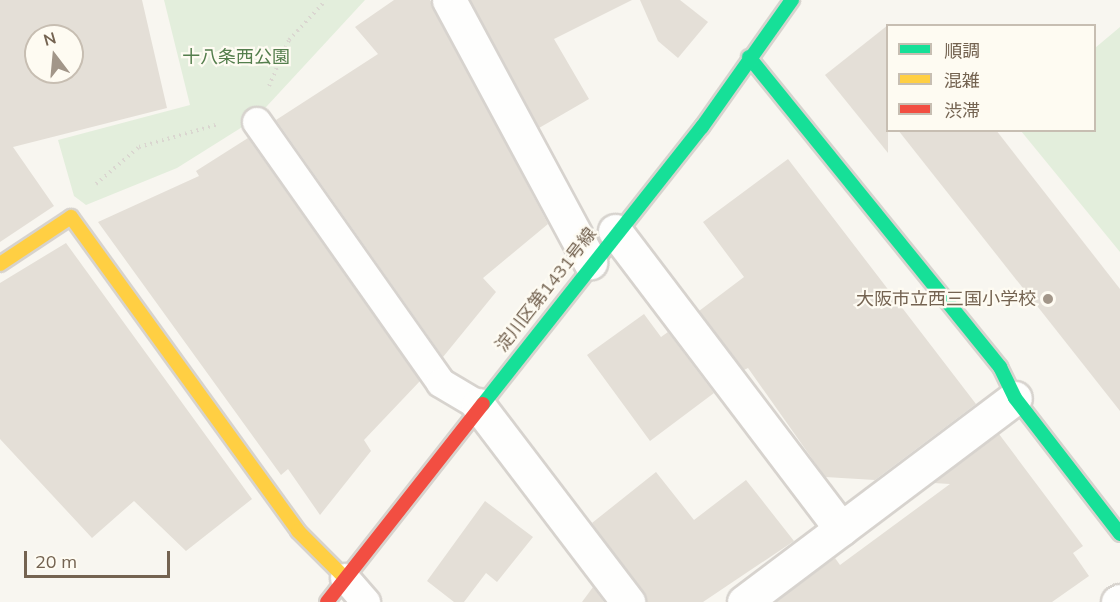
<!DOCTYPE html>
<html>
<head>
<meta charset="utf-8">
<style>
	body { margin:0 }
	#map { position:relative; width:1120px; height:602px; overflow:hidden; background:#f8f6f0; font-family:Mulish,"Noto Sans JP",sans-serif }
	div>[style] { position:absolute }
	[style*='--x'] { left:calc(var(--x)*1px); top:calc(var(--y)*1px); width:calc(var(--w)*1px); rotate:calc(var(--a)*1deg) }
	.green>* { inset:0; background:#e3eedc }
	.building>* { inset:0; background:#e4dfd7 }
	.path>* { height:4px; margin-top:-2px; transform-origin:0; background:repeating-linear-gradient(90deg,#dad6d0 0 1.5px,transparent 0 6px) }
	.roads { filter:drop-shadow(2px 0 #d7d3ce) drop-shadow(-2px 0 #d7d3ce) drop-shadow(0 2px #d7d3ce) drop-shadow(0 -2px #d7d3ce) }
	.lane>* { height:28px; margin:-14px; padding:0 14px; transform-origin:14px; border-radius:14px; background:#fefefd }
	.street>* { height:33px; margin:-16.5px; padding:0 16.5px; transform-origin:16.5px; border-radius:16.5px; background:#fefefd }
	.fast>* { height:14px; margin:-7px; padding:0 7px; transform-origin:7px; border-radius:7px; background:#16e098 }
	.slow>* { height:14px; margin:-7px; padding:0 7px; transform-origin:7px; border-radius:7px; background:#ffcf43 }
	.jam>* { height:14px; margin:-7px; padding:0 7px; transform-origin:7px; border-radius:7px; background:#f24e42 }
	.dots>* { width:16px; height:16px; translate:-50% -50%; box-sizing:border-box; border:3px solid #fefbf2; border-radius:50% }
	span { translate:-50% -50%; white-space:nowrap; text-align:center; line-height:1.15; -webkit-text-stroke:4.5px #fefbf2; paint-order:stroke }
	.park-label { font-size:18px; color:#547e4d }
	.street-label { font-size:18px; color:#746351 }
	.poi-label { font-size:18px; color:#746351 }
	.right { translate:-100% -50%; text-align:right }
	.legend { position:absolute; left:886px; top:24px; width:210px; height:108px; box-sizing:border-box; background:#fefbf2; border:2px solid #c7beb2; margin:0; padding:8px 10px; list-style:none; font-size:18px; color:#746351 }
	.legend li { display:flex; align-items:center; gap:12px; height:30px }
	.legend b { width:30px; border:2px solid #c7beb2 }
	.north { position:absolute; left:24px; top:24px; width:60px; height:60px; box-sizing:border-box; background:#fefbf2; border:2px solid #c7beb2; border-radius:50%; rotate:344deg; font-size:16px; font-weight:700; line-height:24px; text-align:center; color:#746351 }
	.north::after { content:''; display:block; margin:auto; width:21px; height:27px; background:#a29689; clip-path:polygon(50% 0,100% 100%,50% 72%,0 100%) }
	.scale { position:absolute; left:24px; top:551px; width:146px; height:27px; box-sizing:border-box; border:3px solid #746351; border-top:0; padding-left:8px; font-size:18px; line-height:21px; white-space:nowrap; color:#746351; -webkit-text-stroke:4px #fefbf2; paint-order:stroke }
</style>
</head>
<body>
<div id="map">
	<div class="green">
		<i style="clip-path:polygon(164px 0,365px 0,255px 119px,177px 168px,86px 205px,74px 196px,58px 140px,190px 105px)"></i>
		<i style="clip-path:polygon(1120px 27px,1120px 252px,1021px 131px,1094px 130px,1095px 48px)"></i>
	</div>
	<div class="building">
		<i style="clip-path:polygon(evenodd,0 0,142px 0,167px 108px,13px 147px,54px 206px,0 242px,0 0,36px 36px,72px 36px,72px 72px,36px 72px,36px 36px)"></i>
		<i style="clip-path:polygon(394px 0,430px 0,548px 224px,483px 278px,496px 292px,443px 357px,276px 120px,378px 54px,355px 27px)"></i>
		<i style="clip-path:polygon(470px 0,632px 0,554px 39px,589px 99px,539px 128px)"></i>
		<i style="clip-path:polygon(640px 0,680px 0,708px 22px,678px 58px,658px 41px)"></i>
		<i style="clip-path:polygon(888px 25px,888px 153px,825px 75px)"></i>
		<i style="clip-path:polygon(898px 130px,996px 130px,1120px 289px,1120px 411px)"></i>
		<i style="clip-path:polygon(248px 138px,420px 381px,364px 440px,371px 451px,320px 515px,288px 469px,281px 475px,98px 222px,199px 176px,196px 171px)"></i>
		<i style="clip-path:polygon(788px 159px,976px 404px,875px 480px,825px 477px,748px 368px,744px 370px,699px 311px,744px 277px,703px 222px)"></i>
		<i style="clip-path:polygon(66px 243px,252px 499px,186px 551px,134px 501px,92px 538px,0 439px,0 283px)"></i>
		<i style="clip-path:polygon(644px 314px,661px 337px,668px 332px,714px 393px,650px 441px,587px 355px)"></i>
		<i style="clip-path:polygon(999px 434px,1083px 546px,1073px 553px,1089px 576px,1052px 602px,775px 602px,835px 558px,840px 565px,950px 484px,933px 483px)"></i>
		<i style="clip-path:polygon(656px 472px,694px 520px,746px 480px,794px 541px,703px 602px,646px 602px,592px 523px)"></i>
		<i style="clip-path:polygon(485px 501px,533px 537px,497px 582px,486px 573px,464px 602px,454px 602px,427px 581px)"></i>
		<i style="clip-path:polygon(593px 587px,604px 602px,582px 602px)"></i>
	</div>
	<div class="path">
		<i style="--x:269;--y:86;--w:50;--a:-66.5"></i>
		<i style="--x:289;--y:40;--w:54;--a:-47.2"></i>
		<i style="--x:96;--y:184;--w:57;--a:-40.7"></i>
		<i style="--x:139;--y:147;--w:83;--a:-16"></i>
	</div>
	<div class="roads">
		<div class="lane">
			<i style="--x:257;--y:122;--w:319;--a:54.8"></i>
			<i style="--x:441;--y:383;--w:43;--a:30.7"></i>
			<i style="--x:345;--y:578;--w:32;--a:49"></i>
		</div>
		<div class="street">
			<i style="--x:449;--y:0;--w:298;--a:61.7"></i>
			<i style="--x:615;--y:231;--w:374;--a:52.8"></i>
			<i style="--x:478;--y:405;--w:248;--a:52.7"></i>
			<i style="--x:744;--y:602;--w:339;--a:-37"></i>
			<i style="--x:1118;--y:602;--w:2;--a:-27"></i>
		</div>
		<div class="fast">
			<i style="--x:749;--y:57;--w:399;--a:51"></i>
			<i style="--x:1000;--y:367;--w:34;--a:64"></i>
			<i style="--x:1015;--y:398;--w:172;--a:52.3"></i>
			<i style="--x:483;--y:404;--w:353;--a:-51.7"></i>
			<i style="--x:702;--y:127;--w:156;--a:-54.7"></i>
		</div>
		<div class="slow">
			<i style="--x:0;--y:264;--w:85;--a:-33.5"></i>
			<i style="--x:71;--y:217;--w:387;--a:54.1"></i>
			<i style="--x:298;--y:531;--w:66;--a:45"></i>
		</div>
		<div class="jam">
			<i style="--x:327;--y:602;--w:252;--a:-51.8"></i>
		</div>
	</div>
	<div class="dots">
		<i style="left:1048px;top:299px;background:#a29689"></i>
	</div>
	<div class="park-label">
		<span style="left:236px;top:57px">十八条西公園</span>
	</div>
	<div class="street-label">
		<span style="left:546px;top:290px;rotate:-52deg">淀川区第1431号線</span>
	</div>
	<div class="poi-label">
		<span class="right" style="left:1036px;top:299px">大阪市立西三国小学校</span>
	</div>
	<ul class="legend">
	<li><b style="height:8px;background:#16e098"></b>順調</li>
	<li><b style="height:8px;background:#ffcf43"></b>混雑</li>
	<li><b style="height:8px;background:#f24e42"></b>渋滞</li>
	</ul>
	<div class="north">N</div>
	<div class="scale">20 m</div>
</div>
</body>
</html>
